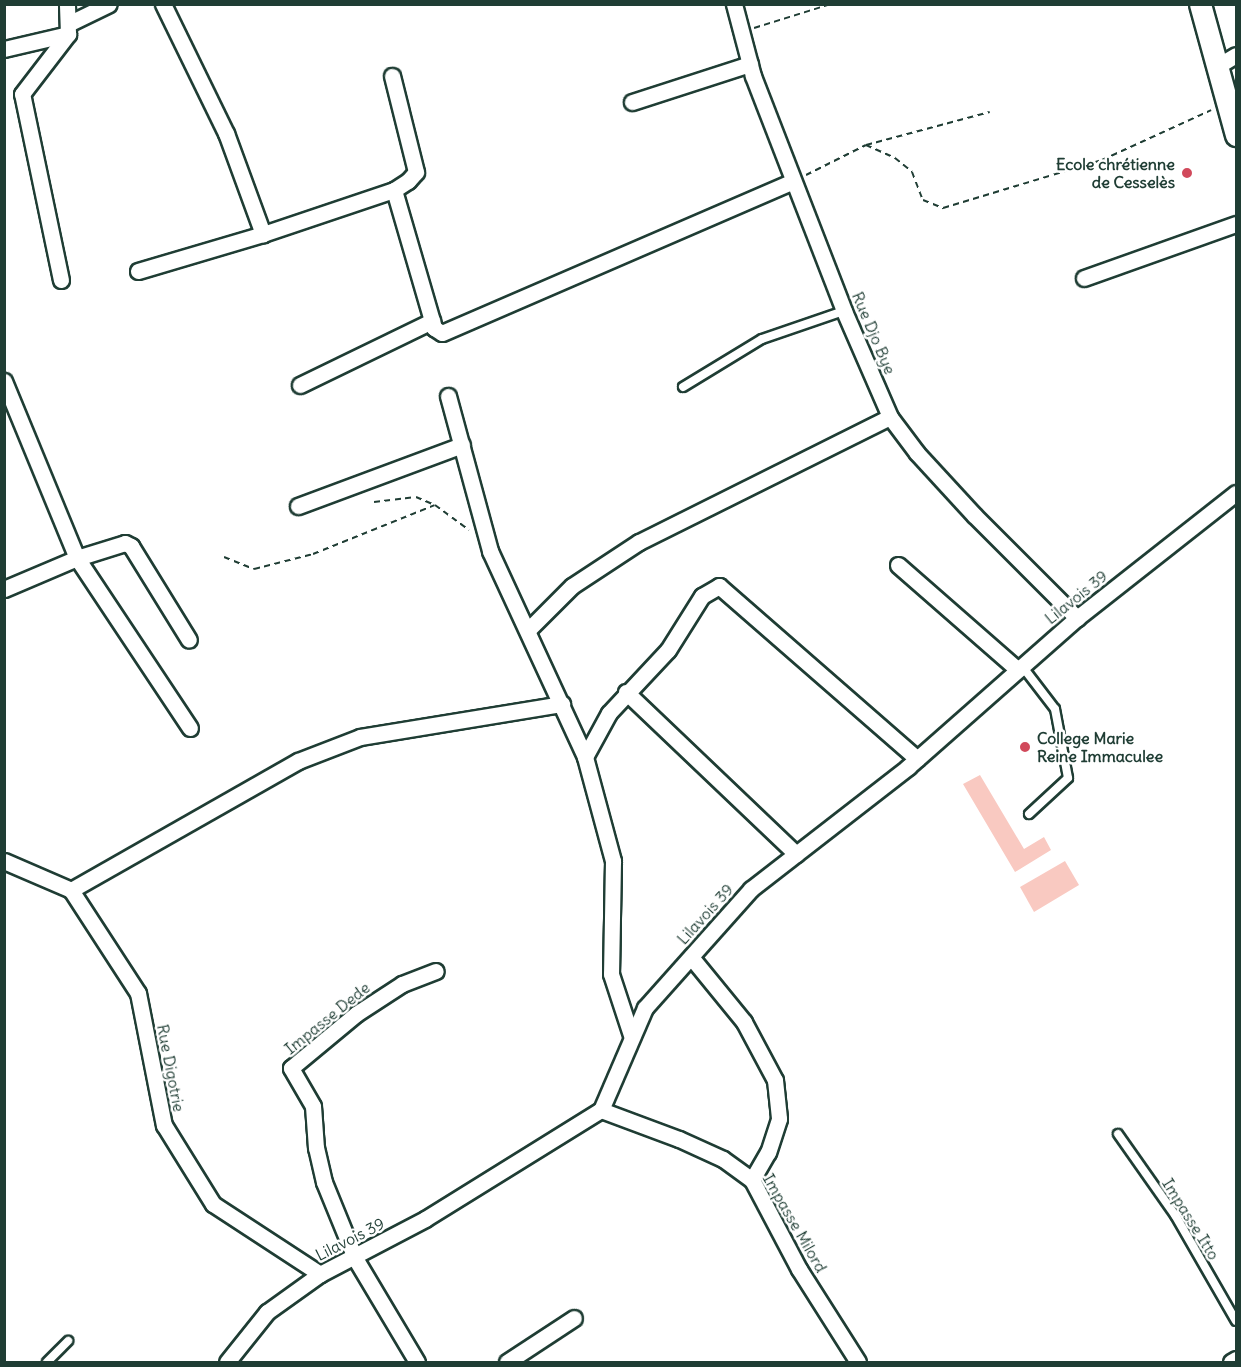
<!DOCTYPE html>
<html>
<head>
<meta charset="utf-8">
<style>
	body { margin:0 }
	#map { position:relative; width:1241px; height:1367px; overflow:hidden; background:#fff; font-family:Delius,sans-serif }
	div>[style] { position:absolute }
	[style*='--x'] { left:calc(var(--x)*1px); top:calc(var(--y)*1px); width:calc(var(--w)*1px); rotate:calc(var(--a)*1deg) }
	.building>* { inset:0; background:#f9c9c1 }
	.path>* { height:2px; margin-top:-1px; transform-origin:0; background:repeating-linear-gradient(90deg,#1f3d34 0 6px,transparent 0 10.5px) }
	.roads { filter:drop-shadow(2px 0 #1f3d34) drop-shadow(-2px 0 #1f3d34) drop-shadow(0 2px #1f3d34) drop-shadow(0 -2px #1f3d34) }
	.service>* { height:8px; margin:-4px; padding:0 4px; transform-origin:4px; border-radius:4px; background:#fff }
	.minor>* { height:15px; margin:-7.5px; padding:0 7.5px; transform-origin:7.5px; border-radius:7.5px; background:#fff }
	.secondary>* { height:21px; margin:-10.5px; padding:0 10.5px; transform-origin:10.5px; border-radius:10.5px; background:#fff }
	.dots>* { width:16px; height:16px; translate:-50% -50%; box-sizing:border-box; border:3px solid #fff; border-radius:50% }
	span { translate:-50% -50%; white-space:nowrap; text-align:center; line-height:1.15; -webkit-text-stroke:5px #fff; paint-order:stroke }
	.poi-label { font-size:16px; color:#1f3d34; font-weight:700 }
	.right { translate:-100% -50%; text-align:right }
	.left { translate:0 -50%; text-align:left }
	.street-label { font-size:16px; color:#1f3d34 }
	.frame { position:absolute; inset:0; border:6px solid #1f3d34; pointer-events:none }
</style>
</head>
<body>
<div id="map">
	<div class="building">
		<i style="clip-path:polygon(980px 775px,1024px 849px,1044px 837px,1051px 850px,1015px 872px,963px 784px)"></i>
		<i style="clip-path:polygon(1065px 861px,1079px 885px,1034px 912px,1020px 887px)"></i>
	</div>
	<div class="path">
		<i style="--x:754;--y:28;--w:81;--a:-17.3"></i>
		<i style="--x:866;--y:145;--w:128;--a:-14.9"></i>
		<i style="--x:806;--y:175;--w:67;--a:-26.6"></i>
		<i style="--x:866;--y:145;--w:32;--a:24"></i>
		<i style="--x:895;--y:158;--w:22;--a:39"></i>
		<i style="--x:912;--y:172;--w:30;--a:69"></i>
		<i style="--x:923;--y:200;--w:22;--a:22"></i>
		<i style="--x:943;--y:208;--w:166;--a:-16.8"></i>
		<i style="--x:1102;--y:160;--w:120;--a:-24.6"></i>
		<i style="--x:374;--y:502;--w:42;--a:-6.8"></i>
		<i style="--x:416;--y:497;--w:21;--a:23"></i>
		<i style="--x:435;--y:505;--w:42;--a:36.3"></i>
		<i style="--x:224;--y:557;--w:32;--a:22"></i>
		<i style="--x:254;--y:569;--w:61;--a:-14.3"></i>
		<i style="--x:313;--y:554;--w:131;--a:-21.9"></i>
	</div>
	<div class="roads">
		<div class="service">
			<i style="--x:683;--y:387;--w:92;--a:-31.3"></i>
			<i style="--x:762;--y:339;--w:87;--a:-18.9"></i>
			<i style="--x:1022;--y:666;--w:54;--a:52.5"></i>
			<i style="--x:1055;--y:709;--w:70;--a:79.3"></i>
			<i style="--x:1068;--y:778;--w:53;--a:137.3"></i>
			<i style="--x:1118;--y:1134;--w:99;--a:54.9"></i>
			<i style="--x:1175;--y:1215;--w:122;--a:60.1"></i>
			<i style="--x:47;--y:1362;--w:30;--a:-45"></i>
		</div>
		<div class="minor">
			<i style="--x:163;--y:4;--w:144;--a:64"></i>
			<i style="--x:226;--y:133;--w:108;--a:69.9"></i>
			<i style="--x:734;--y:4;--w:74;--a:75.2"></i>
			<i style="--x:753;--y:76;--w:252;--a:68.8"></i>
			<i style="--x:844;--y:311;--w:116;--a:66.5"></i>
			<i style="--x:890;--y:417;--w:45;--a:53.1"></i>
			<i style="--x:917;--y:453;--w:84;--a:47.4"></i>
			<i style="--x:974;--y:515;--w:146;--a:45"></i>
			<i style="--x:70;--y:23;--w:43;--a:-26"></i>
			<i style="--x:4;--y:49;--w:66;--a:-13.2"></i>
			<i style="--x:1216;--y:67;--w:23;--a:-31"></i>
			<i style="--x:632;--y:102;--w:124;--a:-17.9"></i>
			<i style="--x:394;--y:190;--w:144;--a:73.8"></i>
			<i style="--x:434;--y:328;--w:9;--a:32"></i>
			<i style="--x:442;--y:333;--w:382;--a:-23.4"></i>
			<i style="--x:138;--y:271;--w:130;--a:-16.5"></i>
			<i style="--x:263;--y:234;--w:138;--a:-18.6"></i>
			<i style="--x:394;--y:190;--w:17;--a:-33"></i>
			<i style="--x:408;--y:181;--w:12;--a:-48"></i>
			<i style="--x:416;--y:172;--w:99;--a:-104"></i>
			<i style="--x:1084;--y:278;--w:161;--a:-19.6"></i>
			<i style="--x:61;--y:280;--w:190;--a:-101.8"></i>
			<i style="--x:22;--y:94;--w:76;--a:-52.5"></i>
			<i style="--x:68;--y:34;--w:30;--a:-92"></i>
			<i style="--x:4;--y:381;--w:191;--a:67.6"></i>
			<i style="--x:77;--y:558;--w:204;--a:56.4"></i>
			<i style="--x:300;--y:385;--w:147;--a:-25.9"></i>
			<i style="--x:448;--y:396;--w:161;--a:74.8"></i>
			<i style="--x:490;--y:551;--w:227;--a:65.2"></i>
			<i style="--x:585;--y:757;--w:108;--a:74.9"></i>
			<i style="--x:613;--y:861;--w:113;--a:91"></i>
			<i style="--x:611;--y:974;--w:64;--a:71.8"></i>
			<i style="--x:298;--y:506;--w:175;--a:-20.4"></i>
			<i style="--x:898;--y:565;--w:159;--a:41.2"></i>
			<i style="--x:4;--y:589;--w:79;--a:-23"></i>
			<i style="--x:77;--y:558;--w:50;--a:-17.4"></i>
			<i style="--x:125;--y:543;--w:7;--a:27"></i>
			<i style="--x:131;--y:546;--w:110;--a:58.3"></i>
			<i style="--x:528;--y:630;--w:62;--a:-45"></i>
			<i style="--x:572;--y:586;--w:80;--a:-33.3"></i>
			<i style="--x:639;--y:542;--w:280;--a:-26.5"></i>
			<i style="--x:626;--y:692;--w:235;--a:43.6"></i>
			<i style="--x:585;--y:757;--w:50;--a:-61.4"></i>
			<i style="--x:609;--y:713;--w:86;--a:-46.9"></i>
			<i style="--x:668;--y:650;--w:64;--a:-57.8"></i>
			<i style="--x:702;--y:596;--w:20;--a:-30"></i>
			<i style="--x:719;--y:586;--w:263;--a:41.1"></i>
			<i style="--x:4;--y:861;--w:73;--a:23.4"></i>
			<i style="--x:71;--y:890;--w:123;--a:57"></i>
			<i style="--x:138;--y:993;--w:135;--a:78.9"></i>
			<i style="--x:164;--y:1125;--w:93;--a:58.2"></i>
			<i style="--x:213;--y:1204;--w:128;--a:33.2"></i>
			<i style="--x:71;--y:890;--w:261;--a:-29.6"></i>
			<i style="--x:298;--y:761;--w:66;--a:-21.2"></i>
			<i style="--x:360;--y:737;--w:205;--a:-9.3"></i>
			<i style="--x:691;--y:957;--w:84;--a:50.8"></i>
			<i style="--x:744;--y:1022;--w:66;--a:61.9"></i>
			<i style="--x:775;--y:1080;--w:39;--a:84"></i>
			<i style="--x:779;--y:1119;--w:35;--a:108"></i>
			<i style="--x:768;--y:1152;--w:32;--a:120"></i>
			<i style="--x:601;--y:1110;--w:83;--a:20.4"></i>
			<i style="--x:679;--y:1139;--w:48;--a:24.4"></i>
			<i style="--x:723;--y:1159;--w:36;--a:36"></i>
			<i style="--x:752;--y:1180;--w:101;--a:62.2"></i>
			<i style="--x:799;--y:1269;--w:110;--a:57.6"></i>
			<i style="--x:227;--y:1362;--w:64;--a:-51.3"></i>
			<i style="--x:267;--y:1312;--w:65;--a:-35.6"></i>
			<i style="--x:320;--y:1274;--w:119;--a:-27.6"></i>
			<i style="--x:425;--y:1219;--w:207;--a:-31.8"></i>
			<i style="--x:601;--y:1110;--w:111;--a:-66.7"></i>
			<i style="--x:645;--y:1008;--w:159;--a:-48.3"></i>
			<i style="--x:751;--y:889;--w:199;--a:-37.8"></i>
			<i style="--x:908;--y:767;--w:225;--a:-41.4"></i>
			<i style="--x:1077;--y:618;--w:202;--a:-38.2"></i>
			<i style="--x:417;--y:1362;--w:121;--a:-120.8"></i>
			<i style="--x:355;--y:1258;--w:82;--a:-112.2"></i>
			<i style="--x:324;--y:1182;--w:35;--a:-103"></i>
			<i style="--x:316;--y:1148;--w:42;--a:-94.1"></i>
			<i style="--x:313;--y:1106;--w:44;--a:-120.1"></i>
			<i style="--x:291;--y:1068;--w:85;--a:-39.7"></i>
			<i style="--x:356;--y:1014;--w:55;--a:-33.1"></i>
			<i style="--x:402;--y:984;--w:36;--a:-21"></i>
			<i style="--x:507;--y:1362;--w:80;--a:-33.3"></i>
			<i style="--x:1231;--y:1362;--w:6;--a:-31"></i>
		</div>
		<div class="secondary">
			<i style="--x:1200;--y:4;--w:136;--a:74.6"></i>
		</div>
	</div>
	<div class="dots">
		<i style="left:1187px;top:173px;background:#d1495b"></i>
		<i style="left:1025px;top:747px;background:#d1495b"></i>
	</div>
	<div class="poi-label">
		<span class="right" style="left:1175px;top:173px">Ecole chrétienne<br>de Cesselès</span>
		<span class="left" style="left:1037px;top:747px">College Marie<br>Reine Immaculee</span>
	</div>
	<div class="street-label">
		<span style="left:874px;top:333px;rotate:67deg">Rue Djo Bye</span>
		<span style="left:1076px;top:597px;rotate:-39deg">Lilavois 39</span>
		<span style="left:705px;top:914px;rotate:-48deg">Lilavois 39</span>
		<span style="left:327px;top:1018px;rotate:-39deg">Impasse Dede</span>
		<span style="left:171px;top:1068px;rotate:79deg">Rue Digotrie</span>
		<span style="left:1191px;top:1219px;rotate:58deg">Impasse Itto</span>
		<span style="left:795px;top:1223px;rotate:60deg">Impasse Milord</span>
		<span style="left:350px;top:1239px;rotate:-27deg">Lilavois 39</span>
	</div>
	<div class="frame"></div>
</div>
</body>
</html>
